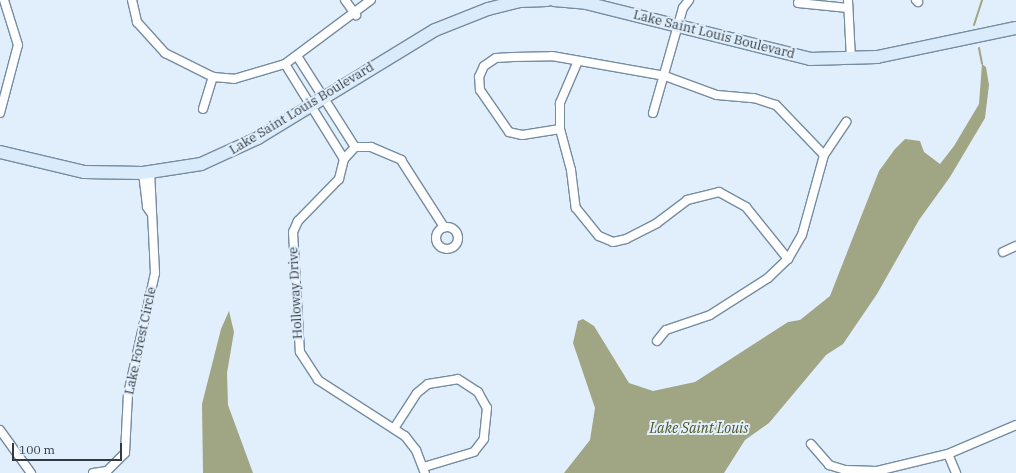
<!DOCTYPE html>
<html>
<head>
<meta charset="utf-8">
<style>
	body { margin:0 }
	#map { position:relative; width:1016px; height:473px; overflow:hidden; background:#e1effc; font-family:"IBM Plex Serif",serif }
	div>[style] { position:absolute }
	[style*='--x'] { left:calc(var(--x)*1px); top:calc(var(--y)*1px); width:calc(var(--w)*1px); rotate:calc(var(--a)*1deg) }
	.water>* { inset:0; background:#a0a584 }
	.stream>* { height:2px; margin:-1px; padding:0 1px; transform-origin:1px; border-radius:1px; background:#a0a584 }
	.roads { filter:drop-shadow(1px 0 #768ca0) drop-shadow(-1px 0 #768ca0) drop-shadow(0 1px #768ca0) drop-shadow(0 -1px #768ca0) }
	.minor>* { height:8px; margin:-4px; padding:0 4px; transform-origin:4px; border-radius:4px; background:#fff }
	.minor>.ring { margin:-4px; padding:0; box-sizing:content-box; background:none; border:8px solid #fff; border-radius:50% }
	.secondary>* { height:12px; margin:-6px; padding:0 6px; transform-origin:6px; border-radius:6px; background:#daecfc }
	span { translate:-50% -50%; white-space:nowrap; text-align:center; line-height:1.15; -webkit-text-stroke:4px #e1effc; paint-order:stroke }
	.street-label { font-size:13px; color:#303a42 }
	.water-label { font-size:14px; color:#4d521d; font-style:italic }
	.scale { position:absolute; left:12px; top:443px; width:110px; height:18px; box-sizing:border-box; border:2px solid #303a42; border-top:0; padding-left:5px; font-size:12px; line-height:14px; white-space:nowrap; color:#303a42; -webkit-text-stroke:3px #e1effc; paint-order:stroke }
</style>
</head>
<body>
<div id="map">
	<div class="water">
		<i style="clip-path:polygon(982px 64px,986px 67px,989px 85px,985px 118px,950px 177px,919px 220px,877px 294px,843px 344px,826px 355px,769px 423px,745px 440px,724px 473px,564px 473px,590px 440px,595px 408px,573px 343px,578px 321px,583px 319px,594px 326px,629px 383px,653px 391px,695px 382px,788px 322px,800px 320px,830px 296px,879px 171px,895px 149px,905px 139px,920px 141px,924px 152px,940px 164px,954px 146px,979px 104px)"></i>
		<i style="clip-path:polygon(229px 311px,234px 332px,227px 373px,228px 405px,253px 473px,203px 473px,202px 404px,221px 329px)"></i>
	</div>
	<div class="stream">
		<i style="--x:974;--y:25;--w:26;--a:-72"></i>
		<i style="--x:979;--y:48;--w:16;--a:79"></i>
	</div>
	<div class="roads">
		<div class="minor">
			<i style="--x:132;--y:0;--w:23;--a:77"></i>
			<i style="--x:137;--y:22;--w:42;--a:47.9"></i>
			<i style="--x:165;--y:53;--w:54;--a:26.6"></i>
			<i style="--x:213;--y:77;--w:21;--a:5"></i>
			<i style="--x:234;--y:79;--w:53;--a:-16.4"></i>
			<i style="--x:285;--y:64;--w:107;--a:-36.7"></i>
			<i style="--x:345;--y:0;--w:19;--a:54"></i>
			<i style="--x:848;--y:0;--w:59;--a:87.1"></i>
			<i style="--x:916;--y:0;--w:3;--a:45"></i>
			<i style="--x:798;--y:3;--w:50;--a:5.7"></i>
			<i style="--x:297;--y:56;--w:108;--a:57.5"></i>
			<i style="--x:578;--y:61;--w:46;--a:113.2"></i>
			<i style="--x:560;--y:103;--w:26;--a:90"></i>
			<i style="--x:560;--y:129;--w:38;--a:171"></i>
			<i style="--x:522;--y:135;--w:13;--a:-167"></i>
			<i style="--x:509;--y:132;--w:51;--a:-124.6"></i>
			<i style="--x:480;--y:90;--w:13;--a:-94"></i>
			<i style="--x:479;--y:77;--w:12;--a:-66"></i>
			<i style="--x:484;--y:66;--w:14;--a:-34"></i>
			<i style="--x:496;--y:58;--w:17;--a:-3"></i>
			<i style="--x:513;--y:57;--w:39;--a:-1"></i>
			<i style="--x:552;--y:56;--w:115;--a:10"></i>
			<i style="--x:665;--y:76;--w:55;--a:20.1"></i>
			<i style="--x:717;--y:95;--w:37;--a:5"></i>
			<i style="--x:754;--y:98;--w:23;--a:18"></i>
			<i style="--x:776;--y:105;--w:69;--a:46.2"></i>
			<i style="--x:285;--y:64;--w:112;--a:58.2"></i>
			<i style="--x:344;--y:159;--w:21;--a:104"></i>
			<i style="--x:339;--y:179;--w:59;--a:134.3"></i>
			<i style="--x:298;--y:221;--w:12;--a:114"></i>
			<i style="--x:293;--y:232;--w:120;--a:86.7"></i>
			<i style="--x:300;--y:352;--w:33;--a:57"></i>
			<i style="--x:318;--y:380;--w:103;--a:32.8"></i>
			<i style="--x:405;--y:436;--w:18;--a:52"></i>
			<i style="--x:416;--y:450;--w:25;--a:69"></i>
			<i style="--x:203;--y:109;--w:34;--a:-73"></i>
			<i style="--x:0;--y:113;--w:70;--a:-75.2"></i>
			<i style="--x:18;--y:45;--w:47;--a:-107.3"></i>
			<i style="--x:653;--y:113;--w:109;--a:-74.1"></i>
			<i style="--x:683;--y:8;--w:10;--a:-53"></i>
			<i style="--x:560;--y:129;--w:42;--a:75"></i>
			<i style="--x:571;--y:170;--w:38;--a:83"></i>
			<i style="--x:576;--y:208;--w:36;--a:51"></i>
			<i style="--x:599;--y:236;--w:15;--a:23"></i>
			<i style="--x:613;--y:242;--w:13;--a:-13"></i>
			<i style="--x:626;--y:239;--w:35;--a:-27"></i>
			<i style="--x:657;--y:223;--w:38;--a:-37"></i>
			<i style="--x:687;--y:200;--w:33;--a:-14"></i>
			<i style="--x:719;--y:192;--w:31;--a:29"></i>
			<i style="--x:746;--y:207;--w:67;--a:51.1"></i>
			<i style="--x:344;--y:159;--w:16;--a:-47"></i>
			<i style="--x:355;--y:147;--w:16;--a:0"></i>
			<i style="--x:371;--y:147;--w:33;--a:23"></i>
			<i style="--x:401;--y:160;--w:80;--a:57.3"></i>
			<i style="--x:143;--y:173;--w:34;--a:83"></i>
			<i style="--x:147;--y:207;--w:7;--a:56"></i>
			<i class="ring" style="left:436px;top:227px;width:14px;height:14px"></i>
			<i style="--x:1003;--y:252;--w:14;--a:-25"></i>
			<i style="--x:657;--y:341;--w:14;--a:-51"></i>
			<i style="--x:666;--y:330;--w:46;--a:-18.8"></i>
			<i style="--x:710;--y:315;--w:69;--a:-32.5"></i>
			<i style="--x:768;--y:278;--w:28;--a:-44"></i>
			<i style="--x:788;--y:259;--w:28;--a:-60"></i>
			<i style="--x:802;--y:235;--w:83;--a:-74.6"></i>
			<i style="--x:824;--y:155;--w:40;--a:-56"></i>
			<i style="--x:395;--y:427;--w:40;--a:-57.1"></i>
			<i style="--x:417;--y:393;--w:14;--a:-39"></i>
			<i style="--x:428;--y:384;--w:30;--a:-9"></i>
			<i style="--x:458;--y:379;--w:24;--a:33"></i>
			<i style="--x:478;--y:392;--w:18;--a:61"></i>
			<i style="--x:487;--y:408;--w:31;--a:96"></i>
			<i style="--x:484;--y:439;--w:16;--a:128"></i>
			<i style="--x:474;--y:452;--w:52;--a:163.3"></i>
			<i style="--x:0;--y:430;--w:53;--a:54.2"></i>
			<i style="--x:811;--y:444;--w:28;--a:49"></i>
			<i style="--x:829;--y:465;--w:17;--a:17"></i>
			<i style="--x:845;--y:470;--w:32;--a:2"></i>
			<i style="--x:877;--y:471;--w:73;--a:-13.5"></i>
			<i style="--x:948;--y:454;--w:74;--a:-23.1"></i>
			<i style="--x:948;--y:454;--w:21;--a:67"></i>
			<i style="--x:93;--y:473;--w:14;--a:-8"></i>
			<i style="--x:107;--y:471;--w:25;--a:-45"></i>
			<i style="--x:125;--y:453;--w:59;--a:-87.1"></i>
			<i style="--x:128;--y:394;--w:124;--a:-77.4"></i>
			<i style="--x:155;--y:273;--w:101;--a:-92.8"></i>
		</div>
		<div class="secondary">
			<i style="--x:554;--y:0;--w:32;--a:5"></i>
			<i style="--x:586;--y:3;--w:231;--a:14"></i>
			<i style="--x:810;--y:59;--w:67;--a:-1.7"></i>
			<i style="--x:877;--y:57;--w:142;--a:-11.8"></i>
			<i style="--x:0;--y:152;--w:86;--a:13.4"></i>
			<i style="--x:84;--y:172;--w:59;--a:1"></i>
			<i style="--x:143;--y:173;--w:59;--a:-8.8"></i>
			<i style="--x:201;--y:164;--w:63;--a:-24.5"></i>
			<i style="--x:258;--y:138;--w:207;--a:-31.4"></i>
			<i style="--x:435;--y:30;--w:57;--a:-21.6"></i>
			<i style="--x:488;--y:9;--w:32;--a:-14"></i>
			<i style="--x:519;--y:1;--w:28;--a:-2"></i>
		</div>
	</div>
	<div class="street-label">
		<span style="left:714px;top:35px;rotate:14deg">Lake Saint Louis Boulevard</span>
		<span style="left:302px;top:109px;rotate:-31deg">Lake Saint Louis Boulevard</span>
		<span style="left:296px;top:293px;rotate:-93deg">Holloway Drive</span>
		<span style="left:141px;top:341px;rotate:-78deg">Lake Forest Circle</span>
	</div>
	<div class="water-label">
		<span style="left:699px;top:428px">Lake Saint Louis</span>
	</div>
	<div class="scale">100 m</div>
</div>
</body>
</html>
